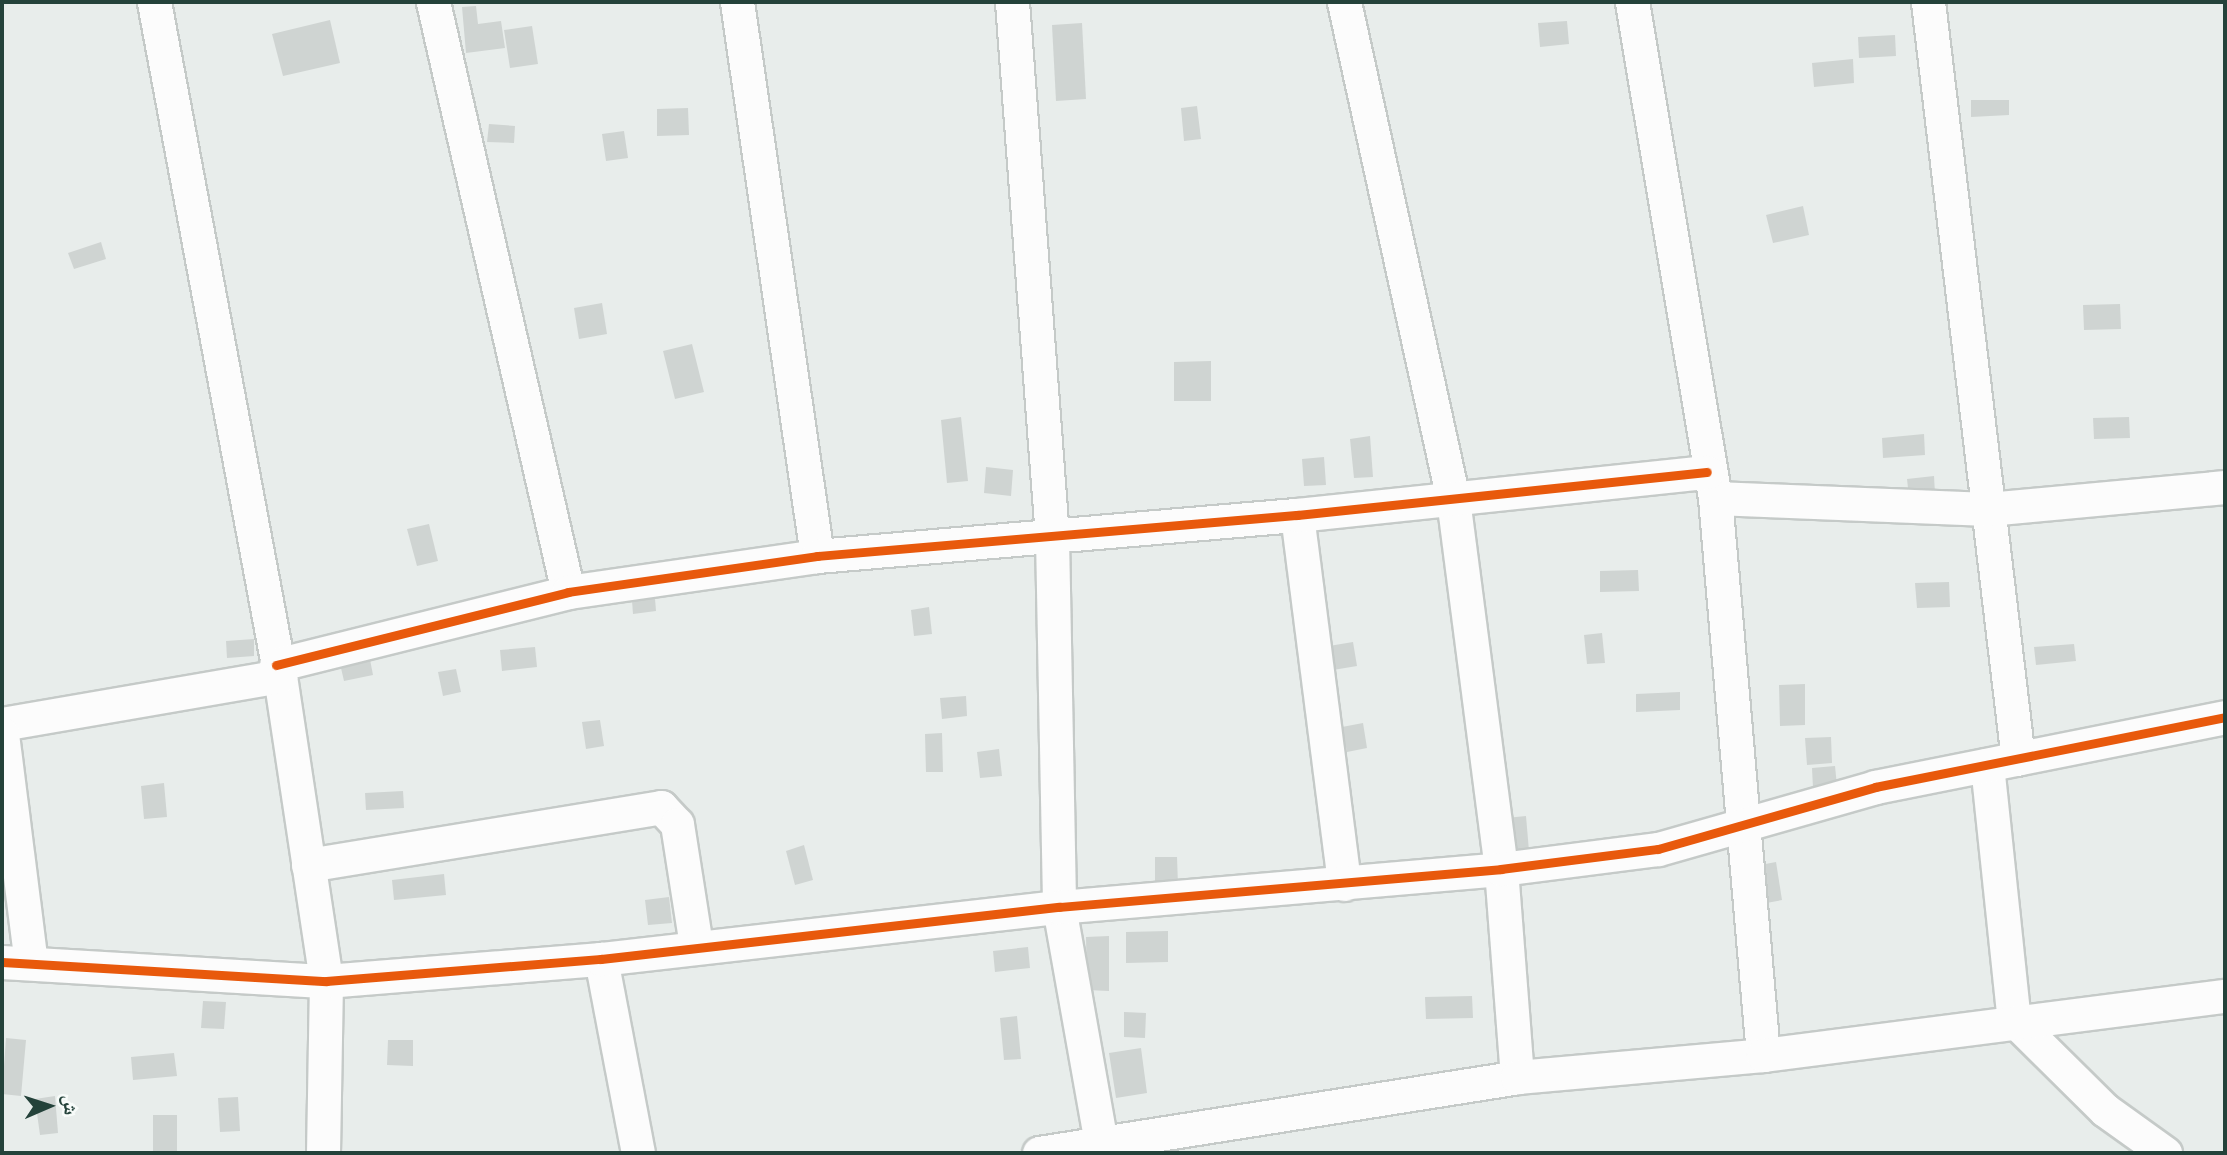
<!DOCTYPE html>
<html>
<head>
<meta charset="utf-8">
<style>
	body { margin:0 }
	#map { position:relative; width:2227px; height:1155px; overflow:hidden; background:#e8edeb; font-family:"Space Grotesk","Noto Naskh Arabic",sans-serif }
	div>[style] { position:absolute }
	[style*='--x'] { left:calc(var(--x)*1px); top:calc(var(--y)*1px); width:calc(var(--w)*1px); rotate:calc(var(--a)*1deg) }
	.building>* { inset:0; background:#cfd4d2 }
	.roads { filter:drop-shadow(2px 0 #c5cac8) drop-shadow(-2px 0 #c5cac8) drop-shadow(0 2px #c5cac8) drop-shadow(0 -2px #c5cac8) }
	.street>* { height:33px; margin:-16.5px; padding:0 16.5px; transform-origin:16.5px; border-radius:16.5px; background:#fcfcfc }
	.cycleway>* { height:9px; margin:-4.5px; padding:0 4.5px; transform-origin:4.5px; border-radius:4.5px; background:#e8590c }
	span { translate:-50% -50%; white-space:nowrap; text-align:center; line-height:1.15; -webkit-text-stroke:5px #f7fbf9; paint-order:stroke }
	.frame { position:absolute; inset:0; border:4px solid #24423a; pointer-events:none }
	.north { position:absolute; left:14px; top:1071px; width:70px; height:70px; -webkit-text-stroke:5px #f7fbf9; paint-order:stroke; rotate:87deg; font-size:19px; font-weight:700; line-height:28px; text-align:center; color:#24423a }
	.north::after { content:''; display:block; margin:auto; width:24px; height:32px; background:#24423a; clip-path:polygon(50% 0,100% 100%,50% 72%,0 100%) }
</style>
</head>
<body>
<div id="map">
	<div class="building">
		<i style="clip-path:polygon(476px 6px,478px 24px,501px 21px,505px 48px,466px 53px,462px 7px)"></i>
		<i style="clip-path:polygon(330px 20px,340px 63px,283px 76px,272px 34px)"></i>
		<i style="clip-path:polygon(1567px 21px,1569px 44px,1540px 47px,1538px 23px)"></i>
		<i style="clip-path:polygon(1082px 23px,1086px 99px,1056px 101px,1052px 25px)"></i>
		<i style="clip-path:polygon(532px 26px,538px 64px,510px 68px,504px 30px)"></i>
		<i style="clip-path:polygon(1895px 35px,1896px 56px,1859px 58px,1858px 37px)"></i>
		<i style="clip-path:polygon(1853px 59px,1854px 83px,1814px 87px,1812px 63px)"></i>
		<i style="clip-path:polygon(1971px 100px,2009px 100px,2009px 115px,1971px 117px)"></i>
		<i style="clip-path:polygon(1197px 106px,1201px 139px,1184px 141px,1181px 108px)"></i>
		<i style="clip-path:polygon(688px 108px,689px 135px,657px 136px,657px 109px)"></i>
		<i style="clip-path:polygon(489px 124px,515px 126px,514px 143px,487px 142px)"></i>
		<i style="clip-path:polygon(624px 131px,628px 158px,606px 161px,602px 134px)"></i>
		<i style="clip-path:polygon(1803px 206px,1809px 235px,1773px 243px,1766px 215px)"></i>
		<i style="clip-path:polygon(101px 242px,106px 259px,74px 269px,68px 253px)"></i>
		<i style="clip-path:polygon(602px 303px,607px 334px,579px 339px,574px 308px)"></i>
		<i style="clip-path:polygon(2120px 304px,2121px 329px,2084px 330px,2083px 305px)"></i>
		<i style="clip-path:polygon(692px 344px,704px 392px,675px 399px,663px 351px)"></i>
		<i style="clip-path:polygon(1211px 361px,1211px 401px,1174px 401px,1174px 362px)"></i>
		<i style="clip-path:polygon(961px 417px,968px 481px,947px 483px,941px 420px)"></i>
		<i style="clip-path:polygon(2129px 417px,2130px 438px,2094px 439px,2093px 418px)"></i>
		<i style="clip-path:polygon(1924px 434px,1925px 455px,1883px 458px,1882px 438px)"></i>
		<i style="clip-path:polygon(1370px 436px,1373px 477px,1354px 478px,1350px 439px)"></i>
		<i style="clip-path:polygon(1324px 457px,1326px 485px,1304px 486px,1302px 459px)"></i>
		<i style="clip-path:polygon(986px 467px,1013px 470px,1011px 496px,984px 493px)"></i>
		<i style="clip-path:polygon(1934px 476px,1935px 494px,1909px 497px,1907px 479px)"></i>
		<i style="clip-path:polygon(429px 524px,438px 561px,417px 566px,407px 529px)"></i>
		<i style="clip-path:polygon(1638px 570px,1639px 591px,1600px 592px,1600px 571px)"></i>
		<i style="clip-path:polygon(1949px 582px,1950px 607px,1917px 608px,1915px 583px)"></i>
		<i style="clip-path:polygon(654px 586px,656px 611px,633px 614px,631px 587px)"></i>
		<i style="clip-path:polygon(929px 607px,932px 634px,914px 636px,911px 610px)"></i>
		<i style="clip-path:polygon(1602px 633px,1605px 663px,1587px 664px,1584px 635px)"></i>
		<i style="clip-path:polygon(254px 639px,254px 656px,227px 658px,226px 641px)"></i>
		<i style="clip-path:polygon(1353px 642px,1357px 666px,1333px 670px,1329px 646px)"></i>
		<i style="clip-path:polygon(2074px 644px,2076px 661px,2036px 665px,2034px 647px)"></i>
		<i style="clip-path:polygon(535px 647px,537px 667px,502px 671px,500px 650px)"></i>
		<i style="clip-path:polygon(368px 649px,373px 675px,344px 681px,338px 655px)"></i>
		<i style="clip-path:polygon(456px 669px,461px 692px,443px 696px,438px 672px)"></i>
		<i style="clip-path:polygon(1805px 684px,1805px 725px,1780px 726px,1779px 685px)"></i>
		<i style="clip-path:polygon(1680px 692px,1680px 710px,1636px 712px,1636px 694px)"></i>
		<i style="clip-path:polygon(966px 696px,967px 716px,942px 719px,940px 698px)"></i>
		<i style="clip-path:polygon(600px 720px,604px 746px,586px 749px,582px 722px)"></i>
		<i style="clip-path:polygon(1363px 723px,1367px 748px,1347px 752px,1342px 727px)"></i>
		<i style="clip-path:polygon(942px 733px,943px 772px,926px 772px,925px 734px)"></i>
		<i style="clip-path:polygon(1831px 737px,1832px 763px,1807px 765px,1805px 738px)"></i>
		<i style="clip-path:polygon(999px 749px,1002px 776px,980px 778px,977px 752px)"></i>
		<i style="clip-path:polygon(1835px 766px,1837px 786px,1813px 788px,1812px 768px)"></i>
		<i style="clip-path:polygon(164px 783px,167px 817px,144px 819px,141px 786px)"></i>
		<i style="clip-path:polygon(403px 791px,404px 808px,366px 810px,365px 793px)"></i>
		<i style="clip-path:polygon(1526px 816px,1530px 863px,1510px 865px,1506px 818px)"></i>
		<i style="clip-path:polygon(804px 845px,813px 880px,795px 885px,786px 851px)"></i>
		<i style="clip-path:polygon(1155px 857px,1177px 857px,1178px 885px,1155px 885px)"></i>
		<i style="clip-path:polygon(1776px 862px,1782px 900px,1761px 904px,1755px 866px)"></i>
		<i style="clip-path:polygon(444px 874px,446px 895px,394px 900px,392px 880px)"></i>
		<i style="clip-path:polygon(669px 897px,672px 923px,648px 925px,645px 900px)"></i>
		<i style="clip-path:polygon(1168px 931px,1168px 962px,1126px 963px,1126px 932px)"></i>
		<i style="clip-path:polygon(1109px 936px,1109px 991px,1087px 990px,1086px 937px)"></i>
		<i style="clip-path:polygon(1028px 947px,1030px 968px,995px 972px,993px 951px)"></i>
		<i style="clip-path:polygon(1472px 996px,1473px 1018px,1426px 1019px,1425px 997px)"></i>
		<i style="clip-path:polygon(203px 1001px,226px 1002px,224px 1029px,201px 1028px)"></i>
		<i style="clip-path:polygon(1124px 1012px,1146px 1013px,1145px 1038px,1124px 1037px)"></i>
		<i style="clip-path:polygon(1017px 1016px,1021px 1059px,1004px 1060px,1000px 1018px)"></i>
		<i style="clip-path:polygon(6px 1038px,26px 1040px,21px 1096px,2px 1094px)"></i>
		<i style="clip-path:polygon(388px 1040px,413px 1040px,413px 1066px,387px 1065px)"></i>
		<i style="clip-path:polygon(1141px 1048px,1147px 1093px,1116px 1098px,1109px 1053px)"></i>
		<i style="clip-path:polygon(174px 1053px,177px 1076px,133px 1080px,131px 1057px)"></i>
		<i style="clip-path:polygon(55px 1096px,58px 1133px,40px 1135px,35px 1099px)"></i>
		<i style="clip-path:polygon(238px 1097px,240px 1131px,220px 1132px,218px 1098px)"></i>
		<i style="clip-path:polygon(153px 1115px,177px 1115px,177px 1153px,153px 1153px)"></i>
	</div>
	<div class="roads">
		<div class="street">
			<i style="--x:154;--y:2;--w:686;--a:79.41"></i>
			<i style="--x:280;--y:676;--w:308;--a:81.4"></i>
			<i style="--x:326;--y:981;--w:172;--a:91"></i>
			<i style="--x:433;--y:2;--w:605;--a:77.11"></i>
			<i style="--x:737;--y:2;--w:560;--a:81.78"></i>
			<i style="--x:1012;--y:2;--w:536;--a:85.72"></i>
			<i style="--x:1052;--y:537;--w:370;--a:88.9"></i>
			<i style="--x:1059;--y:907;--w:240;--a:79.9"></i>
			<i style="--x:1344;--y:2;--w:509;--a:77.63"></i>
			<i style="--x:1453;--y:499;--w:373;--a:82.6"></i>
			<i style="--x:1501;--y:869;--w:209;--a:85.6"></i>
			<i style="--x:1632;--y:2;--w:503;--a:80.5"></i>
			<i style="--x:1715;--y:498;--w:559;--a:85.07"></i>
			<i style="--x:1928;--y:2;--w:762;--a:83.22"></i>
			<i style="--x:1715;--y:498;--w:273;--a:2.3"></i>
			<i style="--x:1988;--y:509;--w:238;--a:-5.3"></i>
			<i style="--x:1297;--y:515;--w:372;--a:82.7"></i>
			<i style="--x:276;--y:665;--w:301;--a:-14"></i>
			<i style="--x:568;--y:592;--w:252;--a:-8.2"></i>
			<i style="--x:817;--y:556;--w:482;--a:-4.9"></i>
			<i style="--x:1297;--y:515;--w:412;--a:-6"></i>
			<i style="--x:2;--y:724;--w:282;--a:-9.8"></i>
			<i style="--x:2;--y:734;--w:230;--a:82.8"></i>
			<i style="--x:1987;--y:765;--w:256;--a:84"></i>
			<i style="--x:2014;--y:1020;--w:128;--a:44.7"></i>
			<i style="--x:2105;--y:1110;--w:74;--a:35.6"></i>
			<i style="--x:308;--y:865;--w:358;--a:-9.3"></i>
			<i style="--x:661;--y:807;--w:23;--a:47"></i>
			<i style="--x:677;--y:824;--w:123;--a:81.1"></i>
			<i style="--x:601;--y:959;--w:197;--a:79.2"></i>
			<i style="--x:2;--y:962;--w:325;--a:3.4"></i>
			<i style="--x:326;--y:981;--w:276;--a:-4.6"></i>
			<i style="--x:601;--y:959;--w:461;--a:-6.5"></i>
			<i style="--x:1059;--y:907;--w:444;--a:-4.9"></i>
			<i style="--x:1501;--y:869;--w:158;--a:-7.3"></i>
			<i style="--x:1658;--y:849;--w:226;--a:-15.9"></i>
			<i style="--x:1875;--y:787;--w:357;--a:-11.3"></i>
			<i style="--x:1039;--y:1153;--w:484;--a:-9"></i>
			<i style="--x:1517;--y:1077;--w:247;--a:-5.1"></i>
			<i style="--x:1763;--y:1055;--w:466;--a:-7.3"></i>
		</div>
	</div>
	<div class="cycleway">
		<i style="--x:276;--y:665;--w:301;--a:-14"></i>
		<i style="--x:568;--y:592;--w:252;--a:-8.2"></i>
		<i style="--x:817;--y:556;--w:482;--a:-4.9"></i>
		<i style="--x:1297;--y:515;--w:412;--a:-6"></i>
		<i style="--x:2;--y:962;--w:325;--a:3.4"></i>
		<i style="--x:326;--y:981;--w:276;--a:-4.6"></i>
		<i style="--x:601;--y:959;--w:461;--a:-6.5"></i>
		<i style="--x:1059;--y:907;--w:444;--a:-4.9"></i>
		<i style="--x:1501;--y:869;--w:158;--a:-7.3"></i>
		<i style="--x:1658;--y:849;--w:226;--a:-15.9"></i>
		<i style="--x:1875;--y:787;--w:357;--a:-11.3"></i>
	</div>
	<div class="frame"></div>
	<div class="north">ش</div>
</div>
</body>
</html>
